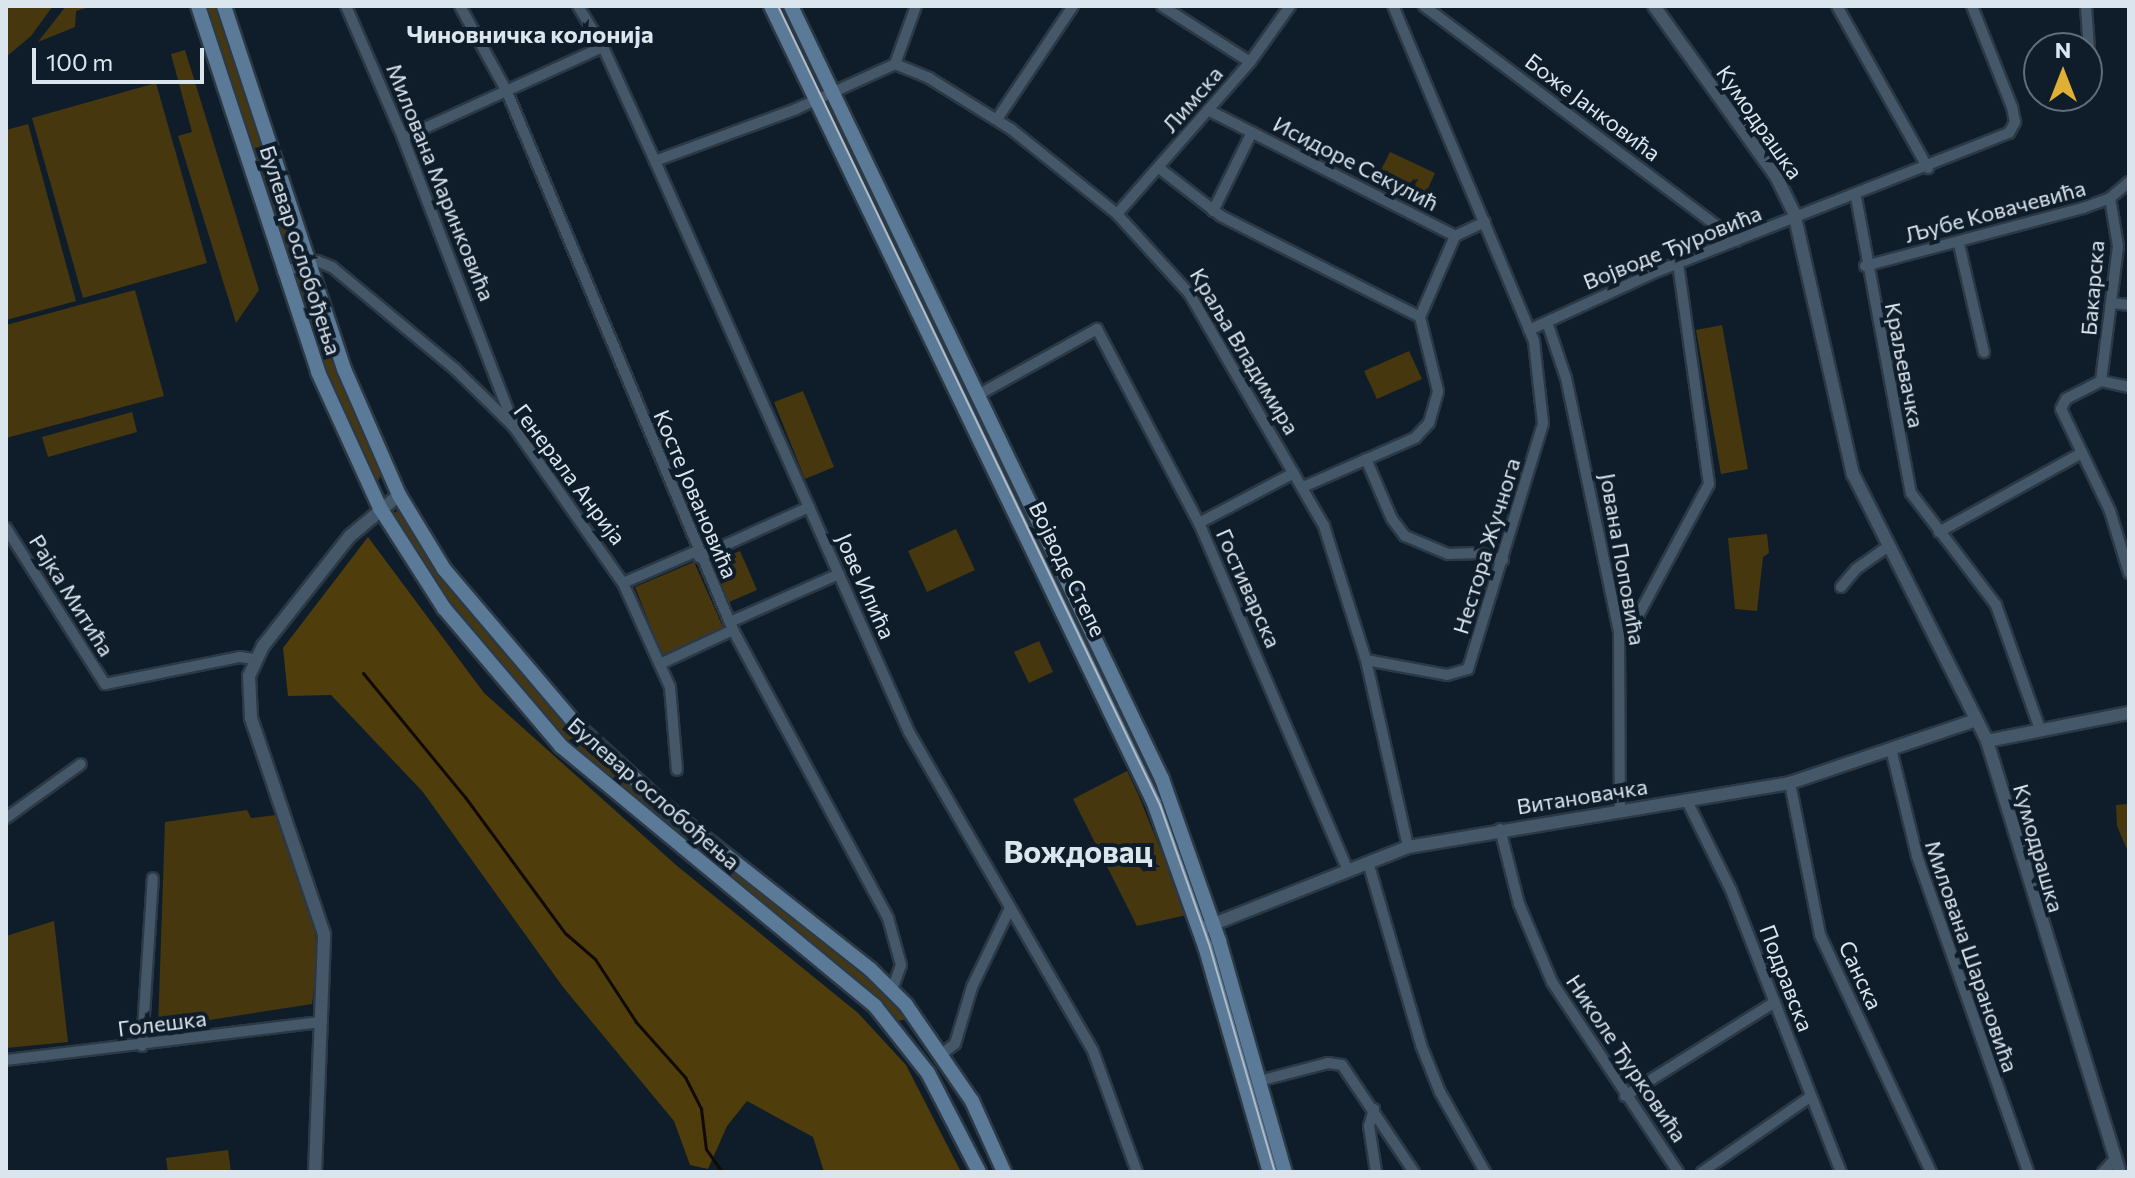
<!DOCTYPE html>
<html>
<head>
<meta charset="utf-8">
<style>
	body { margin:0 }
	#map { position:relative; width:2135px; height:1178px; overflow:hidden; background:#0f1d2a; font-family:Commissioner,sans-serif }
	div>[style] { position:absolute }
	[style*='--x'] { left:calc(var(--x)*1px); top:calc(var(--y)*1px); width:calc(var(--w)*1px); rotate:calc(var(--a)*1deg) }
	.green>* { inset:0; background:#47370e }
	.forest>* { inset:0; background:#4f3d0b }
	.stream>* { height:3px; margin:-1.5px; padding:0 1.5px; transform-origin:1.5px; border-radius:1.5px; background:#110a00 }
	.roads { filter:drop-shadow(2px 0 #2c3945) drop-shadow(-2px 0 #2c3945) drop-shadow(0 2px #2c3945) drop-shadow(0 -2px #2c3945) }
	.minor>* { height:10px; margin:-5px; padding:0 5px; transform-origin:5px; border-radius:5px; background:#44586a }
	.tertiary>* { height:12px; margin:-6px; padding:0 6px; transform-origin:6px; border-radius:6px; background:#44586a }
	.secondary>* { height:14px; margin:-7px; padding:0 7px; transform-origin:7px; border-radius:7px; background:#5a7a97 }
	.tram>* { height:2px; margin:-1px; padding:0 1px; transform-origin:1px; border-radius:1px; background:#b0bbc5 }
	span { translate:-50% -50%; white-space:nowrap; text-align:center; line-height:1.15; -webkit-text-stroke:8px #0f1d2a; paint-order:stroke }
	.street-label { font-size:22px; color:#dbe5ee }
	.neighbourhood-label { font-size:24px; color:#dbe5ee; font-weight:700 }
	.district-label { font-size:30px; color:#dbe5ee; font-weight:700 }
	.frame { position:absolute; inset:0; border:8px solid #dbe5ee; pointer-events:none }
	.north { position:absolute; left:2023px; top:32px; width:80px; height:80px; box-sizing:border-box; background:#0f1d2a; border:2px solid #616d78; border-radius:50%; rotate:0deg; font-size:22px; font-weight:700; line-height:32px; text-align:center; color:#dbe5ee }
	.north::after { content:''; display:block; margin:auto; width:28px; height:36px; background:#e0b034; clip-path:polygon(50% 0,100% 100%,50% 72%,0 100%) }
	.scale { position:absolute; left:32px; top:48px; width:172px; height:36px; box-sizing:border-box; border:4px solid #dbe5ee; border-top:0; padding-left:10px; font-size:24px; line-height:28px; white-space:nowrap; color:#dbe5ee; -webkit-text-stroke:6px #0f1d2a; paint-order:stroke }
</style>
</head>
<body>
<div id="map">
	<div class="green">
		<i style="clip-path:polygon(6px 6px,53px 6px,31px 36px,6px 57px)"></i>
		<i style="clip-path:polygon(66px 6px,94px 6px,76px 11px,75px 27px,38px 42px)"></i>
		<i style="clip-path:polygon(205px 6px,220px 6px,300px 253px,294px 262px,289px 262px)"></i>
		<i style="clip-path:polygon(185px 50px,259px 290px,236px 323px,178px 136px,192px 132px,171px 54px)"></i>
		<i style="clip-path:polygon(156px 83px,207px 263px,83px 298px,32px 118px)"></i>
		<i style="clip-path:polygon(28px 124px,76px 301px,6px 320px,6px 130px)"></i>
		<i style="clip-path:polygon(1390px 152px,1435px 173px,1422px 202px,1377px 178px)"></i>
		<i style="clip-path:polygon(301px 273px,383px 471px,377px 483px,341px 416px,299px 304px,294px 279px)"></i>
		<i style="clip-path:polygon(135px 290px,164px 396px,6px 438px,6px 325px)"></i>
		<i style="clip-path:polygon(1722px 325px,1748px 469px,1721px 474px,1696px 330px)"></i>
		<i style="clip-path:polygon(1409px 351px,1422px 379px,1377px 399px,1364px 371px)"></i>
		<i style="clip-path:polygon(803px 391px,834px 467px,805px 479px,774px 402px)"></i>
		<i style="clip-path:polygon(132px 412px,137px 432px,48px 457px,42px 437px)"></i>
		<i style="clip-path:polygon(399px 510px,494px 643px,576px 734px,893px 998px,908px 1019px,897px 1021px,865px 989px,562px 739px,448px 605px,391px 515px)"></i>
		<i style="clip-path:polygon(956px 529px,975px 570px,927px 592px,908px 551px)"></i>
		<i style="clip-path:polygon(1767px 534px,1769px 553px,1763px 557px,1757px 611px,1735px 609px,1728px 538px)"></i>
		<i style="clip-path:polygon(740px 551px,757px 590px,729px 602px,713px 563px)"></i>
		<i style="clip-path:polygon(694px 562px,723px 627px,662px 655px,635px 587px)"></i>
		<i style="clip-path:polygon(1039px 641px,1053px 672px,1029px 683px,1014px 652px)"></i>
		<i style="clip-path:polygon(1127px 771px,1138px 794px,1187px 915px,1137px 926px,1073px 799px)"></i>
		<i style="clip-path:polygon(2129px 804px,2129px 854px,2117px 826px,2116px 805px)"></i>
		<i style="clip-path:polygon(247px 810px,251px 818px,276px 815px,314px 923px,318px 958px,312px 1004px,158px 1028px,165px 822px)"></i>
		<i style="clip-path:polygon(54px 921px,68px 1042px,6px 1048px,6px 936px)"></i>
		<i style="clip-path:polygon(228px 1150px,231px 1172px,168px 1172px,166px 1158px)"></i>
	</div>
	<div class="forest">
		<i style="clip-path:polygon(368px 537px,484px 693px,676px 865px,858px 1013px,906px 1065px,961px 1172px,824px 1172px,813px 1137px,747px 1101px,727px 1126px,708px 1169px,690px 1165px,674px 1121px,563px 987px,423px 792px,331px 695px,288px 696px,283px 648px)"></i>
	</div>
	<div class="stream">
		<i style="--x:363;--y:673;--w:161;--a:50.6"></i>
		<i style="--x:465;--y:797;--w:169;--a:53.7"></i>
		<i style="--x:565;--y:933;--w:40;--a:41"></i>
		<i style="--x:595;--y:959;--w:75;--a:56.9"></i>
		<i style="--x:636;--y:1022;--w:74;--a:48.3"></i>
		<i style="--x:685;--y:1077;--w:36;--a:63"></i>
		<i style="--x:701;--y:1109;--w:40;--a:82.9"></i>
		<i style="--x:706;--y:1149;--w:28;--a:55"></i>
	</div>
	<div class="roads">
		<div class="minor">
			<i style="--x:346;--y:6;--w:144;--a:66.6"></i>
			<i style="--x:403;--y:138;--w:305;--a:68.9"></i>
			<i style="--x:460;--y:6;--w:98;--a:61.3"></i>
			<i style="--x:507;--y:92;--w:584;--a:67.21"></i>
			<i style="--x:733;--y:630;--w:327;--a:61.7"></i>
			<i style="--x:888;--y:918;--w:49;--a:74.5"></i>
			<i style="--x:901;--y:965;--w:27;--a:110"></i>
			<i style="--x:578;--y:6;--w:48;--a:58.6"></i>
			<i style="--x:603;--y:47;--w:125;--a:65.5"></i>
			<i style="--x:655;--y:161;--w:625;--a:66.02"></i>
			<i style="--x:909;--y:732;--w:368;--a:60"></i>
			<i style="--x:1093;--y:1051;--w:129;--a:70"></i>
			<i style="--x:1162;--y:6;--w:104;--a:32.5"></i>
			<i style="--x:1424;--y:6;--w:391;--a:36.9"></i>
			<i style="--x:1837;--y:6;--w:186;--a:60.7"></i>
			<i style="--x:2086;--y:6;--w:57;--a:86"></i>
			<i style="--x:895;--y:64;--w:62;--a:-70.1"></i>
			<i style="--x:1208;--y:110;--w:277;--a:27"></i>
			<i style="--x:997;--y:119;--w:136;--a:-56.1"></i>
			<i style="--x:403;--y:138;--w:220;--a:-24.5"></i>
			<i style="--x:655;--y:161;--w:150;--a:-20.2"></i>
			<i style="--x:796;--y:109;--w:109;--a:-24.4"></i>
			<i style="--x:895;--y:64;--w:37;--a:22"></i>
			<i style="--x:929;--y:78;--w:97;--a:31.9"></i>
			<i style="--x:1011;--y:129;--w:136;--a:38.7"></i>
			<i style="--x:1117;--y:214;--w:107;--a:47.7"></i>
			<i style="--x:1189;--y:293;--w:269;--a:59.9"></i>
			<i style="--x:1324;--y:526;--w:140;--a:72.6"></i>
			<i style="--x:1366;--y:660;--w:192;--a:77.3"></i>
			<i style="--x:1159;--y:168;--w:78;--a:37.7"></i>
			<i style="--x:1221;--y:216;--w:223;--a:26.9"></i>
			<i style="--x:1856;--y:197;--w:301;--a:79.5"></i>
			<i style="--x:1911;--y:493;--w:141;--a:52.8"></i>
			<i style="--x:1996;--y:605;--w:132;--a:70.5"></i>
			<i style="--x:1213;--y:211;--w:88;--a:-63.7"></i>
			<i style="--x:1117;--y:214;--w:202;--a:-48.8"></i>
			<i style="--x:1250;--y:62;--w:69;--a:-54.5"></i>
			<i style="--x:1455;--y:236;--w:33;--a:-25"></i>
			<i style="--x:1959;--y:244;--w:111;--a:77"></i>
			<i style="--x:1865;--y:266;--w:226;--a:-14.9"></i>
			<i style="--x:2083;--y:208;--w:29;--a:-20"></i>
			<i style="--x:2110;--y:198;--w:25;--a:-40"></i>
			<i style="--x:283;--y:272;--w:36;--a:-18"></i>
			<i style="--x:317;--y:261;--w:16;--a:22"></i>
			<i style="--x:332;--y:267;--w:160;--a:39.7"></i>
			<i style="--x:455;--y:369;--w:83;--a:44.5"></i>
			<i style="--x:514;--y:427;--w:190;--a:55.1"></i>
			<i style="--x:623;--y:583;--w:114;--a:65.7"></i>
			<i style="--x:670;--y:687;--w:83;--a:85.2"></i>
			<i style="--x:2111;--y:303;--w:18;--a:6"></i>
			<i style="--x:1547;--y:322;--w:59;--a:71.3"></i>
			<i style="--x:1566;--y:378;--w:258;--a:78.2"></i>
			<i style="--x:1619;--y:631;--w:178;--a:89.7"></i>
			<i style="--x:1529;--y:330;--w:142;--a:-24.6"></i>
			<i style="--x:1658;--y:271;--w:377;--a:-21.5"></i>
			<i style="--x:2009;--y:133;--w:13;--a:-61"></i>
			<i style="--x:2015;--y:122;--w:15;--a:-101"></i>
			<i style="--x:2012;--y:107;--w:109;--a:-111.6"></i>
			<i style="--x:2101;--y:381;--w:136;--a:-82.8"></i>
			<i style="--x:2118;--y:246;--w:49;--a:-99.5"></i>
			<i style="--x:2129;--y:387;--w:29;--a:-168"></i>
			<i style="--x:2101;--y:381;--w:39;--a:153"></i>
			<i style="--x:2066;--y:399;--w:11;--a:117"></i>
			<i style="--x:2061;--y:409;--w:113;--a:64.3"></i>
			<i style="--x:2110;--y:511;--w:65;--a:73"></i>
			<i style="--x:978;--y:395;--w:136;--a:-29"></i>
			<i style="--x:1097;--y:329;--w:219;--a:62.3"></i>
			<i style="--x:1199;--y:523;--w:379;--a:66.8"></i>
			<i style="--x:1366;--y:459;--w:65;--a:66.6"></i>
			<i style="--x:1392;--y:519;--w:21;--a:53"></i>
			<i style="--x:1405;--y:536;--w:47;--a:22.7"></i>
			<i style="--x:1448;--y:554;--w:31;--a:-2"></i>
			<i style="--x:1479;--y:553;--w:25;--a:16"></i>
			<i style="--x:1303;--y:487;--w:122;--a:-23.6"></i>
			<i style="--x:1415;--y:438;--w:21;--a:-47"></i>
			<i style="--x:1429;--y:423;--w:33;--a:-74"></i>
			<i style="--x:1438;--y:391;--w:76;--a:-103.7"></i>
			<i style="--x:1420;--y:317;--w:88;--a:-66.6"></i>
			<i style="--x:1199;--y:523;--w:107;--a:-27.8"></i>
			<i style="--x:6;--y:528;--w:185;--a:57.6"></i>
			<i style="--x:105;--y:684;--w:138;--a:-11.3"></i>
			<i style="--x:240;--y:657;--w:15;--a:8"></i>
			<i style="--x:1939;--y:532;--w:161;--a:-29"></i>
			<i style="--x:699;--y:557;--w:121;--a:-24.4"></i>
			<i style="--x:623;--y:583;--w:81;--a:-23.4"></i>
			<i style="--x:1841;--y:587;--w:23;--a:-50"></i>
			<i style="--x:1856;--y:569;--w:37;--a:-35"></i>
			<i style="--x:730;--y:622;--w:119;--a:-23.8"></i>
			<i style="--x:1619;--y:631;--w:26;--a:-40"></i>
			<i style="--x:1639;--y:614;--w:148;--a:-61.7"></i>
			<i style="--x:1709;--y:484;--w:223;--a:-98"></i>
			<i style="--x:1366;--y:660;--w:82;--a:10.5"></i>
			<i style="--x:1447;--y:675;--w:22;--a:-16"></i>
			<i style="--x:1468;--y:669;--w:257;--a:-73"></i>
			<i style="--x:1543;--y:423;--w:82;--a:-96.3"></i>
			<i style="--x:1534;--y:341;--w:363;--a:-112.8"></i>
			<i style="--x:660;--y:664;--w:81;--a:-25"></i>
			<i style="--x:1891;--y:749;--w:110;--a:76.3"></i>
			<i style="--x:1917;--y:856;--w:335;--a:70.6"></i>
			<i style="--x:1790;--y:783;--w:155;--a:78.8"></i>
			<i style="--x:1820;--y:935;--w:262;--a:64.9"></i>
			<i style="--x:1687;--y:801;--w:99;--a:63.7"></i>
			<i style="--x:1731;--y:890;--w:303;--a:68.7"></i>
			<i style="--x:6;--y:818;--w:92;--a:-35.8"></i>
			<i style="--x:1500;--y:829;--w:77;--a:75.8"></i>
			<i style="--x:1519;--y:904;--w:85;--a:67.1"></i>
			<i style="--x:1552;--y:982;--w:228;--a:56.4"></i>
			<i style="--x:1368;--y:862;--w:191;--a:73.8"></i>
			<i style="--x:1421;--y:1045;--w:51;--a:68"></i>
			<i style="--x:1440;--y:1092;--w:92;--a:60.6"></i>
			<i style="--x:142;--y:1046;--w:168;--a:-86.3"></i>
			<i style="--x:942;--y:1054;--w:16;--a:-38"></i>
			<i style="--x:955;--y:1044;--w:59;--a:-73.4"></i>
			<i style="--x:972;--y:987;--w:85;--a:-64.3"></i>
			<i style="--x:6;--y:1060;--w:318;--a:-6.9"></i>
			<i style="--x:1259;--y:1081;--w:71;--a:-14.6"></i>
			<i style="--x:1328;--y:1063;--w:14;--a:8"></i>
			<i style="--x:1342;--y:1065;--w:129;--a:56.1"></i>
			<i style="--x:1625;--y:1096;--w:177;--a:-32.1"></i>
			<i style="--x:1374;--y:1109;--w:18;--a:106"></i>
			<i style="--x:1369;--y:1126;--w:47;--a:81.3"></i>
			<i style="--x:1702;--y:1172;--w:131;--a:-34.8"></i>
			<i style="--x:2103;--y:1172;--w:18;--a:-47"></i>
		</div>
		<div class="tertiary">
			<i style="--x:1654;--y:6;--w:211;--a:54.4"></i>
			<i style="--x:1777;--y:178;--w:39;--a:64"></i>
			<i style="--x:1794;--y:213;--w:268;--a:77.3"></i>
			<i style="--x:1853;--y:474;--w:299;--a:63.3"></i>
			<i style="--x:1987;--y:741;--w:451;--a:72.9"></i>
			<i style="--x:1987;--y:741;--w:145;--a:-11.2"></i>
			<i style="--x:1206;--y:927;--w:217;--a:-21.6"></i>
			<i style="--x:1408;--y:847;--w:387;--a:-9.5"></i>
			<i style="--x:1790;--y:783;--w:196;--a:-18.7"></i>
			<i style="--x:315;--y:1172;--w:238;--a:-87.8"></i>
			<i style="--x:324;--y:934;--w:228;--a:-108.7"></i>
			<i style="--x:251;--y:718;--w:42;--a:-92.7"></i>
			<i style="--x:249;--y:676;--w:33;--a:-65"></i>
			<i style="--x:263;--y:646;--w:140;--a:-51.7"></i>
			<i style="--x:350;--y:536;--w:64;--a:-39.9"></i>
		</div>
		<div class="secondary">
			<i style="--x:198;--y:6;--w:385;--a:71.8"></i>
			<i style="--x:318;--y:372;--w:149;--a:65.5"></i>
			<i style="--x:380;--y:508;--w:119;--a:57.4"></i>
			<i style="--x:444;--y:608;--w:181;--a:49.7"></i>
			<i style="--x:561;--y:746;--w:408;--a:39.6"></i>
			<i style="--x:875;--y:1006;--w:85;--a:51.7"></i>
			<i style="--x:928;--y:1073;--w:111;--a:62.7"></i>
			<i style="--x:224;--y:6;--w:382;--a:71.7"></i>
			<i style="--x:344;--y:369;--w:137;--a:66.4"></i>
			<i style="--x:399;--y:495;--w:87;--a:58.7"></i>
			<i style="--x:444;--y:569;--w:209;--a:49.7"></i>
			<i style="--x:579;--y:728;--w:123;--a:42.4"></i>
			<i style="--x:670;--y:811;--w:255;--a:38.3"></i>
			<i style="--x:870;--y:969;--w:51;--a:45"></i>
			<i style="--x:906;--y:1005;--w:116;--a:55.5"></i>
			<i style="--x:972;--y:1101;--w:78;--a:65.7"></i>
			<i style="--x:771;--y:6;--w:884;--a:64.33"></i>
			<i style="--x:1154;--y:803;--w:152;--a:70.4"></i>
			<i style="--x:1205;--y:946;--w:235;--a:74"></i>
			<i style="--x:791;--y:6;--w:857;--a:64.36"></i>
			<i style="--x:1162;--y:779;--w:172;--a:70.6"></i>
			<i style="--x:1219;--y:941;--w:240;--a:74.1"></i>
		</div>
	</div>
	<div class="tram">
		<i style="--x:778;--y:6;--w:886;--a:64.45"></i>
		<i style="--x:1160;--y:805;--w:147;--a:70.6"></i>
		<i style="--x:1209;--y:944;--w:237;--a:73.9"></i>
	</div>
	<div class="street-label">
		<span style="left:1192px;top:99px;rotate:-49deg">Лимска</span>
		<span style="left:1593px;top:107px;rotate:37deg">Боже Јанковића</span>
		<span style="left:1760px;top:122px;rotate:55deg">Кумодрашка</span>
		<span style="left:1356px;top:163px;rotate:27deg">Исидоре Секулић</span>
		<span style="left:441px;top:182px;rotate:68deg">Милована Маринковића</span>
		<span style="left:1995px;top:211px;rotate:-15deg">Љубе Ковачевића</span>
		<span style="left:1672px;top:247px;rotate:-22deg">Војводе Ђуровића</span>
		<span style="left:301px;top:250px;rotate:72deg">Булевар ослобођења</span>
		<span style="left:2092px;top:288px;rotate:-85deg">Бакарска</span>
		<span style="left:1245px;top:351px;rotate:59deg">Краља Владимира</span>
		<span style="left:1905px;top:365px;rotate:79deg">Краљевачка</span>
		<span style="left:570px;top:474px;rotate:53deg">Генерала Анрија</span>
		<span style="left:696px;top:494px;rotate:67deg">Косте Јовановића</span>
		<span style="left:1486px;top:546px;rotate:-73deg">Нестора Жучнога</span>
		<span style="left:1623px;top:559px;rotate:80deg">Јована Поповића</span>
		<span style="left:1068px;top:569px;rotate:64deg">Војводе Степе</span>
		<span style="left:866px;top:586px;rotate:66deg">Јове Илића</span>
		<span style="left:1249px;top:588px;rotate:66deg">Гостиварска</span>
		<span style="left:72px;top:595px;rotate:58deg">Рајка Митића</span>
		<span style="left:654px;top:793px;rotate:41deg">Булевар ослобођења</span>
		<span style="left:1582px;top:796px;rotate:-9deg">Витановачка</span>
		<span style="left:2039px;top:848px;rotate:74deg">Кумодрашка</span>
		<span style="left:1972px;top:956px;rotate:71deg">Милована Шарановића</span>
		<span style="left:1861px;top:975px;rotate:65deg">Санска</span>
		<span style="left:1787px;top:978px;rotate:69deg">Подравска</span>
		<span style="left:162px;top:1023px;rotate:-7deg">Голешка</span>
		<span style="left:1627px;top:1058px;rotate:56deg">Николе Ђурковића</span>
	</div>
	<div class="neighbourhood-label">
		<span style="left:530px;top:34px">Чиновничка колонија</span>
	</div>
	<div class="district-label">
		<span style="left:1078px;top:851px">Вождовац</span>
	</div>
	<div class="frame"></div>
	<div class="north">N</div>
	<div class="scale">100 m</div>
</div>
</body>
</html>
